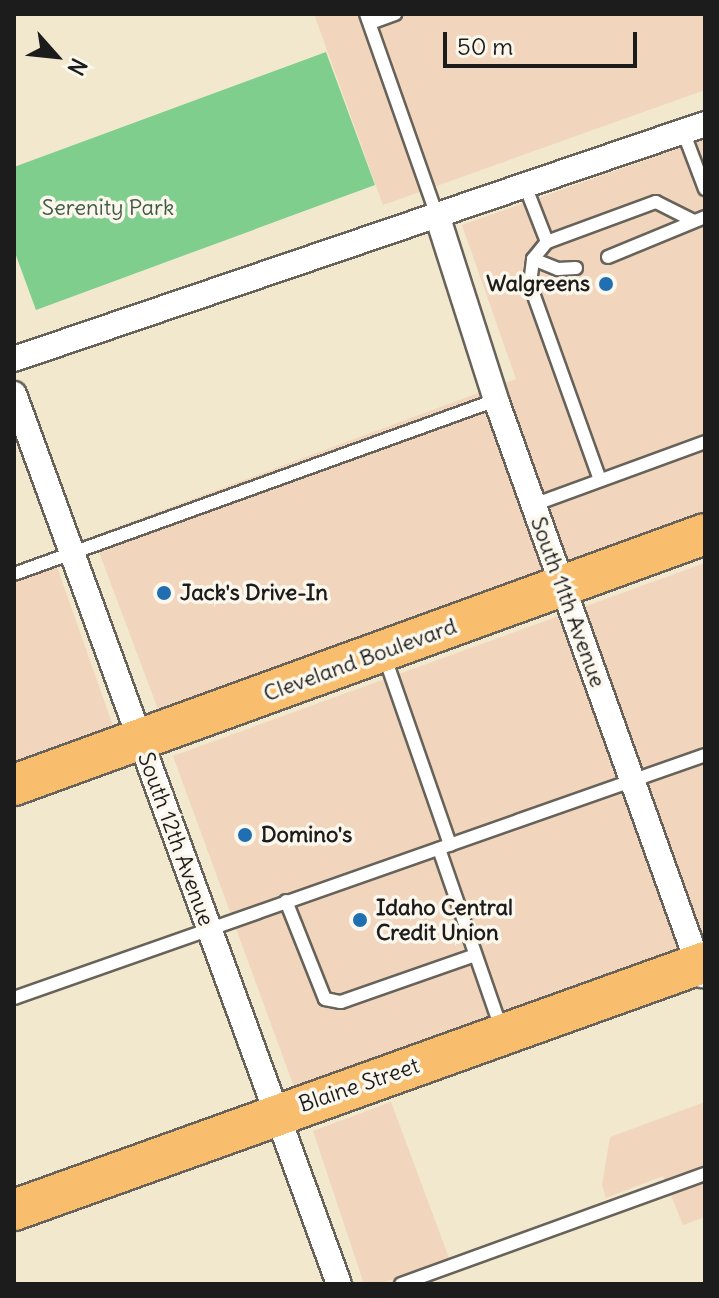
<!DOCTYPE html>
<html>
<head>
<meta charset="utf-8">
<style>
	body { margin:0 }
	#map { position:relative; width:719px; height:1298px; overflow:hidden; background:#f1e8cd; font-family:Delius,sans-serif }
	div>[style] { position:absolute }
	[style*='--x'] { left:calc(var(--x)*1px); top:calc(var(--y)*1px); width:calc(var(--w)*1px); rotate:calc(var(--a)*1deg) }
	.built>* { inset:0; background:#f1d5bd }
	.green>* { inset:0; background:#80ce8e }
	.roads { filter:drop-shadow(2px 0 #67635a) drop-shadow(-2px 0 #67635a) drop-shadow(0 2px #67635a) drop-shadow(0 -2px #67635a) }
	.lane>* { height:12px; margin:-6px; padding:0 6px; transform-origin:6px; border-radius:6px; background:#fff }
	.street>* { height:24px; margin:-12px; padding:0 12px; transform-origin:12px; border-radius:12px; background:#fff }
	.primary>* { height:40px; margin:-20px; padding:0 20px; transform-origin:20px; border-radius:20px; background:#f9be6d }
	.dots>* { width:22px; height:22px; translate:-50% -50%; box-sizing:border-box; border:4px solid #fbf7ec; border-radius:50% }
	span { translate:-50% -50%; white-space:nowrap; text-align:center; line-height:1.15; -webkit-text-stroke:7px #fbf7ec; paint-order:stroke }
	.park-label { font-size:22px; color:#3f5a44 }
	.poi-label { font-size:22px; color:#1c1c1c; font-weight:700 }
	.right { translate:-100% -50%; text-align:right }
	.left { translate:0 -50%; text-align:left }
	.street-label { font-size:22px; color:#1c1c1c }
	.frame { position:absolute; inset:0; border:16px solid #1c1c1c; pointer-events:none }
	.north { position:absolute; left:16px; top:16px; width:80px; height:80px; -webkit-text-stroke:6px #fbf7ec; paint-order:stroke; rotate:117deg; font-size:22px; font-weight:700; line-height:32px; text-align:center; color:#1c1c1c }
	.north::after { content:''; display:block; margin:auto; width:28px; height:36px; background:#1c1c1c; clip-path:polygon(50% 0,100% 100%,50% 72%,0 100%) }
	.scale { position:absolute; left:443px; top:32px; width:194px; height:36px; box-sizing:border-box; border:4px solid #1c1c1c; border-top:0; padding-left:10px; font-size:24px; line-height:28px; white-space:nowrap; color:#1c1c1c; -webkit-text-stroke:6px #fbf7ec; paint-order:stroke }
</style>
</head>
<body>
<div id="map">
	<div class="built">
		<i style="clip-path:polygon(314px 14px,705px 14px,705px 90px,383px 205px)"></i>
		<i style="clip-path:polygon(705px 139px,705px 512px,159px 712px,93px 536px,516px 379px,462px 225px)"></i>
		<i style="clip-path:polygon(705px 563px,705px 938px,294px 1087px,173px 756px)"></i>
		<i style="clip-path:polygon(56px 564px,113px 726px,14px 761px,14px 581px)"></i>
		<i style="clip-path:polygon(391px 1102px,449px 1258px,380px 1284px,364px 1284px,313px 1131px)"></i>
		<i style="clip-path:polygon(705px 1102px,705px 1217px,683px 1225px,663px 1176px,606px 1198px,602px 1185px,610px 1137px)"></i>
	</div>
	<div class="green">
		<i style="clip-path:polygon(326px 52px,375px 185px,36px 310px,14px 250px,14px 167px)"></i>
	</div>
	<div class="roads">
		<div class="lane">
			<i style="--x:366;--y:14;--w:216;--a:70.6"></i>
			<i style="--x:370;--y:23;--w:27;--a:-20"></i>
			<i style="--x:683;--y:131;--w:62;--a:69.2"></i>
			<i style="--x:526;--y:188;--w:58;--a:68.7"></i>
			<i style="--x:608;--y:257;--w:105;--a:-22.4"></i>
			<i style="--x:533;--y:259;--w:27;--a:22"></i>
			<i style="--x:558;--y:269;--w:18;--a:-3"></i>
			<i style="--x:600;--y:480;--w:208;--a:-109.7"></i>
			<i style="--x:530;--y:284;--w:25;--a:-83"></i>
			<i style="--x:533;--y:259;--w:22;--a:-51"></i>
			<i style="--x:547;--y:242;--w:116;--a:-20.2"></i>
			<i style="--x:656;--y:202;--w:42;--a:26.6"></i>
			<i style="--x:533;--y:505;--w:183;--a:-20.1"></i>
			<i style="--x:14;--y:574;--w:512;--a:-19.85"></i>
			<i style="--x:384;--y:655;--w:201;--a:70.8"></i>
			<i style="--x:439;--y:849;--w:193;--a:70.9"></i>
			<i style="--x:286;--y:901;--w:105;--a:68.3"></i>
			<i style="--x:325;--y:999;--w:16;--a:11"></i>
			<i style="--x:341;--y:1002;--w:142;--a:-19.3"></i>
			<i style="--x:14;--y:998;--w:732;--a:-19.37"></i>
			<i style="--x:401;--y:1284;--w:323;--a:-19.9"></i>
		</div>
		<div class="street">
			<i style="--x:438;--y:218;--w:191;--a:72.3"></i>
			<i style="--x:496;--y:400;--w:611;--a:70.29"></i>
			<i style="--x:14;--y:359;--w:730;--a:-18.78"></i>
			<i style="--x:14;--y:394;--w:947;--a:69.94"></i>
		</div>
		<div class="primary">
			<i style="--x:14;--y:785;--w:735;--a:-19.96"></i>
			<i style="--x:14;--y:1210;--w:734;--a:-19.74"></i>
		</div>
	</div>
	<div class="dots">
		<i style="left:606px;top:284px;background:#1f6fb2"></i>
		<i style="left:164px;top:593px;background:#1f6fb2"></i>
		<i style="left:245px;top:835px;background:#1f6fb2"></i>
		<i style="left:360px;top:920px;background:#1f6fb2"></i>
	</div>
	<div class="park-label">
		<span style="left:108px;top:208px">Serenity Park</span>
	</div>
	<div class="poi-label">
		<span class="right" style="left:590px;top:284px">Walgreens</span>
		<span class="left" style="left:180px;top:593px">Jack's Drive-In</span>
		<span class="left" style="left:261px;top:835px">Domino's</span>
		<span class="left" style="left:376px;top:920px">Idaho Central<br>Credit Union</span>
	</div>
	<div class="street-label">
		<span style="left:568px;top:602px;rotate:70deg">South 11th Avenue</span>
		<span style="left:360px;top:660px;rotate:-20deg">Cleveland Boulevard</span>
		<span style="left:176px;top:839px;rotate:70deg">South 12th Avenue</span>
		<span style="left:359px;top:1085px;rotate:-19deg">Blaine Street</span>
	</div>
	<div class="frame"></div>
	<div class="north">N</div>
	<div class="scale">50 m</div>
</div>
</body>
</html>
